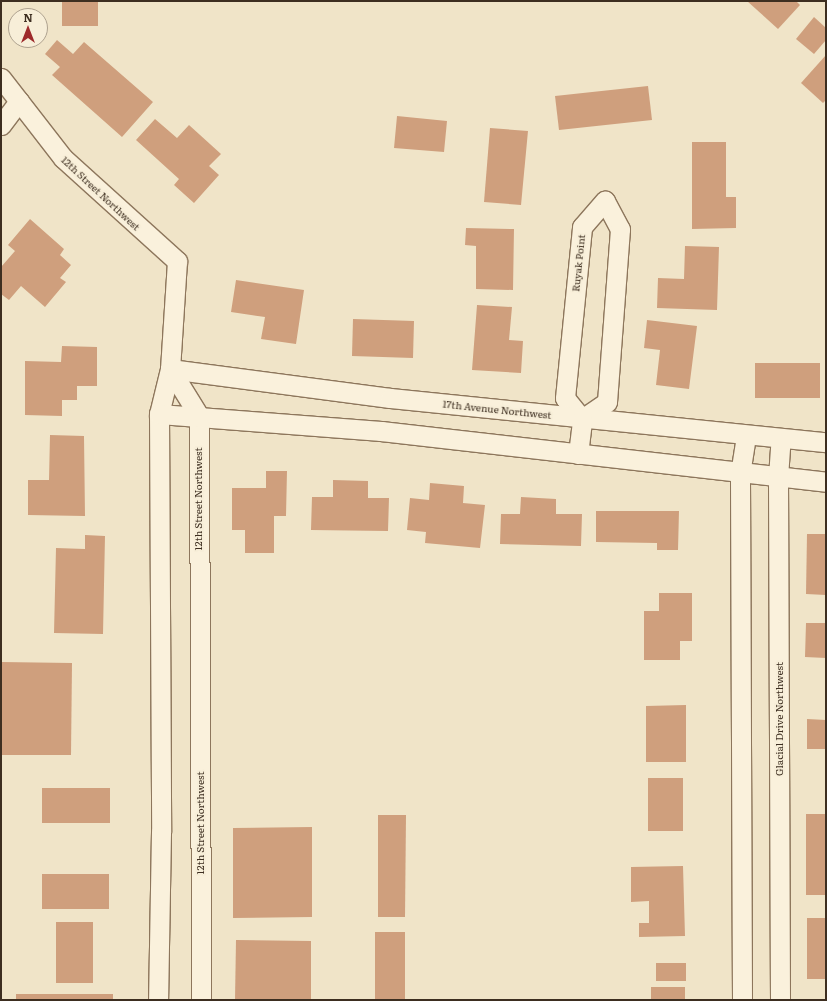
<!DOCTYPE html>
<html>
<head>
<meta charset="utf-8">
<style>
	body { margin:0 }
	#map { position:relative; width:827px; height:1001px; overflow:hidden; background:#f0e4c8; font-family:Literata,serif }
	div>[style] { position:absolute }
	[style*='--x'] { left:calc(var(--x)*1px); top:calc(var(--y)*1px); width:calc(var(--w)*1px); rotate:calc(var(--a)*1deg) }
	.building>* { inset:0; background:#cf9f7d }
	.roads { filter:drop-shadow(1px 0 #8d765c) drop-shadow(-1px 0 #8d765c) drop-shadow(0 1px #8d765c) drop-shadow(0 -1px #8d765c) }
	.street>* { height:19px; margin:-9.5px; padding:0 9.5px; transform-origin:9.5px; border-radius:9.5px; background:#faf1dc }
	span { translate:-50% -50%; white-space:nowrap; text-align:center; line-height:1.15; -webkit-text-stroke:3.5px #f7eed8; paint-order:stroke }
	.street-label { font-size:10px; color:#3d2e20 }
	.frame { position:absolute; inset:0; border:2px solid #3d2e20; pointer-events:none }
	.north { position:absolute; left:8px; top:8px; width:40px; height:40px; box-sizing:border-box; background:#f7eed8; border:1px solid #ada18e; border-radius:50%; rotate:0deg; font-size:11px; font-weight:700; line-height:16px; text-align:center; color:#3d2e20 }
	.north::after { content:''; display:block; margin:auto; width:14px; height:18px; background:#9e2a2b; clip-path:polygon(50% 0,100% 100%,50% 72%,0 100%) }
</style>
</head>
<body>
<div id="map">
	<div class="building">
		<i style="clip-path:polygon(62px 1px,98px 1px,98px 26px,62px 26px)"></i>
		<i style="clip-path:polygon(747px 1px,796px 1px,800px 5px,778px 29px)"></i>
		<i style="clip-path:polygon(814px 17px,826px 28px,826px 40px,814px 54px,796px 39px)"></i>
		<i style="clip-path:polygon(57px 40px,73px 54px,84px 42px,153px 102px,122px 137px,52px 75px,60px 67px,45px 54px)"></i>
		<i style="clip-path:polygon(826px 55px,826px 100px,823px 103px,801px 83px)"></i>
		<i style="clip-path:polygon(648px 86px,652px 120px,559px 130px,555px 96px)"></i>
		<i style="clip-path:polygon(397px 116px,447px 121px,444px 152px,394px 148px)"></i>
		<i style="clip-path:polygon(155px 119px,177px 138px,189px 125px,221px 154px,209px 166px,219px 175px,194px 203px,174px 185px,179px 179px,136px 140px)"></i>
		<i style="clip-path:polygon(490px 128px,528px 131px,521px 205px,484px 202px)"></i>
		<i style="clip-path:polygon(692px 142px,726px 142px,726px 197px,736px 197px,736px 228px,692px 229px)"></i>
		<i style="clip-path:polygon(30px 219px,64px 249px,60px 255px,71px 265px,60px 278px,66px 282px,45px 307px,21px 286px,9px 300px,1px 294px,1px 267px,15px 251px,8px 245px)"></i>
		<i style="clip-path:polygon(466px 228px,514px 229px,513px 290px,476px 289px,476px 246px,465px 245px)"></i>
		<i style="clip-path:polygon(685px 246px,719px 247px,717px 310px,657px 308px,658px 278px,684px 279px)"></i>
		<i style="clip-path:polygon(236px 280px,304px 290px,296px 344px,261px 339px,265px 317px,231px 312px)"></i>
		<i style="clip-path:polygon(477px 305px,512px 307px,509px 340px,523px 341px,521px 373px,472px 370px)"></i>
		<i style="clip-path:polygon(353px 319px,414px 321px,413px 358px,352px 356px)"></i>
		<i style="clip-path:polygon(647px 320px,697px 326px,689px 389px,656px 385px,660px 350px,644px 348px)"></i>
		<i style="clip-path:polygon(62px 346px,97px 347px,97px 386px,77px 386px,77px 400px,62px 400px,62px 416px,25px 415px,25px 361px,61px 362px)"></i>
		<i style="clip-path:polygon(755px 363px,820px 363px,820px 398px,755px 398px)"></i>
		<i style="clip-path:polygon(50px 435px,84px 436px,85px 516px,28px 515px,28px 480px,49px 480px)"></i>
		<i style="clip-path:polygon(266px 471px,287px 471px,286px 516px,274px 516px,274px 553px,245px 553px,245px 530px,232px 530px,232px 488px,266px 488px)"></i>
		<i style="clip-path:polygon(333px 480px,368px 481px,368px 498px,389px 498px,388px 531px,311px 530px,312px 497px,333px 497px)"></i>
		<i style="clip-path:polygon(430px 483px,464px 486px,463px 503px,485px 505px,480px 548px,425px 543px,426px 532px,407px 530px,410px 498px,429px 500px)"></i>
		<i style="clip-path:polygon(521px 497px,556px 499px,556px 514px,582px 514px,581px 546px,500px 544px,501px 514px,520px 514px)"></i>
		<i style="clip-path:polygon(596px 511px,679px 511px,678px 550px,657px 550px,657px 543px,596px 542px)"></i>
		<i style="clip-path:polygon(807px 534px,826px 534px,826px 595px,806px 594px)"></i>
		<i style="clip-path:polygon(85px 535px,105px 536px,103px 634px,54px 633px,56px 548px,85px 549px)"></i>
		<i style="clip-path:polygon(659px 593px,692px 593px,692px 641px,680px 641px,680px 660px,644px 660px,644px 611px,659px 611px)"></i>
		<i style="clip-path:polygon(806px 623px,826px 623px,826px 658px,805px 657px)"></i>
		<i style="clip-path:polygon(1px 662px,72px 663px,71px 755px,1px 755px)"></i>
		<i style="clip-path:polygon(686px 705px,686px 762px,646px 762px,646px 706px)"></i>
		<i style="clip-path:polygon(807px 719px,826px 720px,826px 749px,807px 749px)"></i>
		<i style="clip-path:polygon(648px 778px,683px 778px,683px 831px,648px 831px)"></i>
		<i style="clip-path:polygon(42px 788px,110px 788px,110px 823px,42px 823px)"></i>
		<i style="clip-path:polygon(806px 814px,826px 814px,826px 895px,806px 895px)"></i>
		<i style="clip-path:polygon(378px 815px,406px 815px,405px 917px,378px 917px)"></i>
		<i style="clip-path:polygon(312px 827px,312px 917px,233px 918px,233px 828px)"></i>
		<i style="clip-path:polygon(683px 866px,685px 936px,639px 937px,639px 923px,649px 923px,649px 901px,631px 902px,631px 867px)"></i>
		<i style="clip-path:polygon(42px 874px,109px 874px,109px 909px,42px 909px)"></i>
		<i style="clip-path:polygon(807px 918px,826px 918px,826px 979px,807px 979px)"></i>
		<i style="clip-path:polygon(56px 922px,93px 922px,93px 983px,56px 983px)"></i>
		<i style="clip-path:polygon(375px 932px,405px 932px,405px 1000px,375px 1000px)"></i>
		<i style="clip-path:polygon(236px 940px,311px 941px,311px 1000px,235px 1000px)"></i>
		<i style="clip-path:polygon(656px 963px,686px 963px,686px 981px,656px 981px)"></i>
		<i style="clip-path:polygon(651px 987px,685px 987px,685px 1000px,651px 1000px)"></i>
		<i style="clip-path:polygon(16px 994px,113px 994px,113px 1000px,16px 1000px)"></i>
	</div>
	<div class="roads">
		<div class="street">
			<i style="--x:1;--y:78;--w:101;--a:52.2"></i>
			<i style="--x:63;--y:158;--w:154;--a:42.1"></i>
			<i style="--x:177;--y:261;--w:108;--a:93.7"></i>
			<i style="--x:170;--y:369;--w:46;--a:103.7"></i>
			<i style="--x:159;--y:414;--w:418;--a:89.7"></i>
			<i style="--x:161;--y:832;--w:168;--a:91"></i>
			<i style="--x:1;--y:125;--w:30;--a:-53"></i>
			<i style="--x:605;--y:201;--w:32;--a:62"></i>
			<i style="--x:620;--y:229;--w:173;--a:94.3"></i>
			<i style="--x:607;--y:402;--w:30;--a:146"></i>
			<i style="--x:582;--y:419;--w:27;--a:-129"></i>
			<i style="--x:565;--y:398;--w:172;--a:-84.3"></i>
			<i style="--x:582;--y:227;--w:35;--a:-49"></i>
			<i style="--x:170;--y:369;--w:222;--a:7.5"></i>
			<i style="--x:390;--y:398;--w:438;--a:5.8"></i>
			<i style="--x:170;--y:369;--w:55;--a:58.3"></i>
			<i style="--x:199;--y:416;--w:584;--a:89.8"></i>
			<i style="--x:159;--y:414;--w:223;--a:4.4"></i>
			<i style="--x:381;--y:431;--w:448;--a:6.5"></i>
			<i style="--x:578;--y:454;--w:35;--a:-83"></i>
			<i style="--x:742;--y:1000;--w:526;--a:-90.22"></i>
			<i style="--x:740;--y:474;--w:39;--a:-81"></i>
			<i style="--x:780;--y:1000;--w:523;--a:-90.22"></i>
			<i style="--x:778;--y:477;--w:39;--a:-86"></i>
		</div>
	</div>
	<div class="street-label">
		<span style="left:101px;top:193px;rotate:43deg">12th Street Northwest</span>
		<span style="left:578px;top:263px;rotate:-84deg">Ruyak Point</span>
		<span style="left:497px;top:409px;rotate:6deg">17th Avenue Northwest</span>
		<span style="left:198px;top:499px;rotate:-90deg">12th Street Northwest</span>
		<span style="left:779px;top:719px;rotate:-90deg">Glacial Drive Northwest</span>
		<span style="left:200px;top:823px;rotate:-90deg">12th Street Northwest</span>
	</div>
	<div class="frame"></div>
	<div class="north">N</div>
</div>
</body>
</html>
